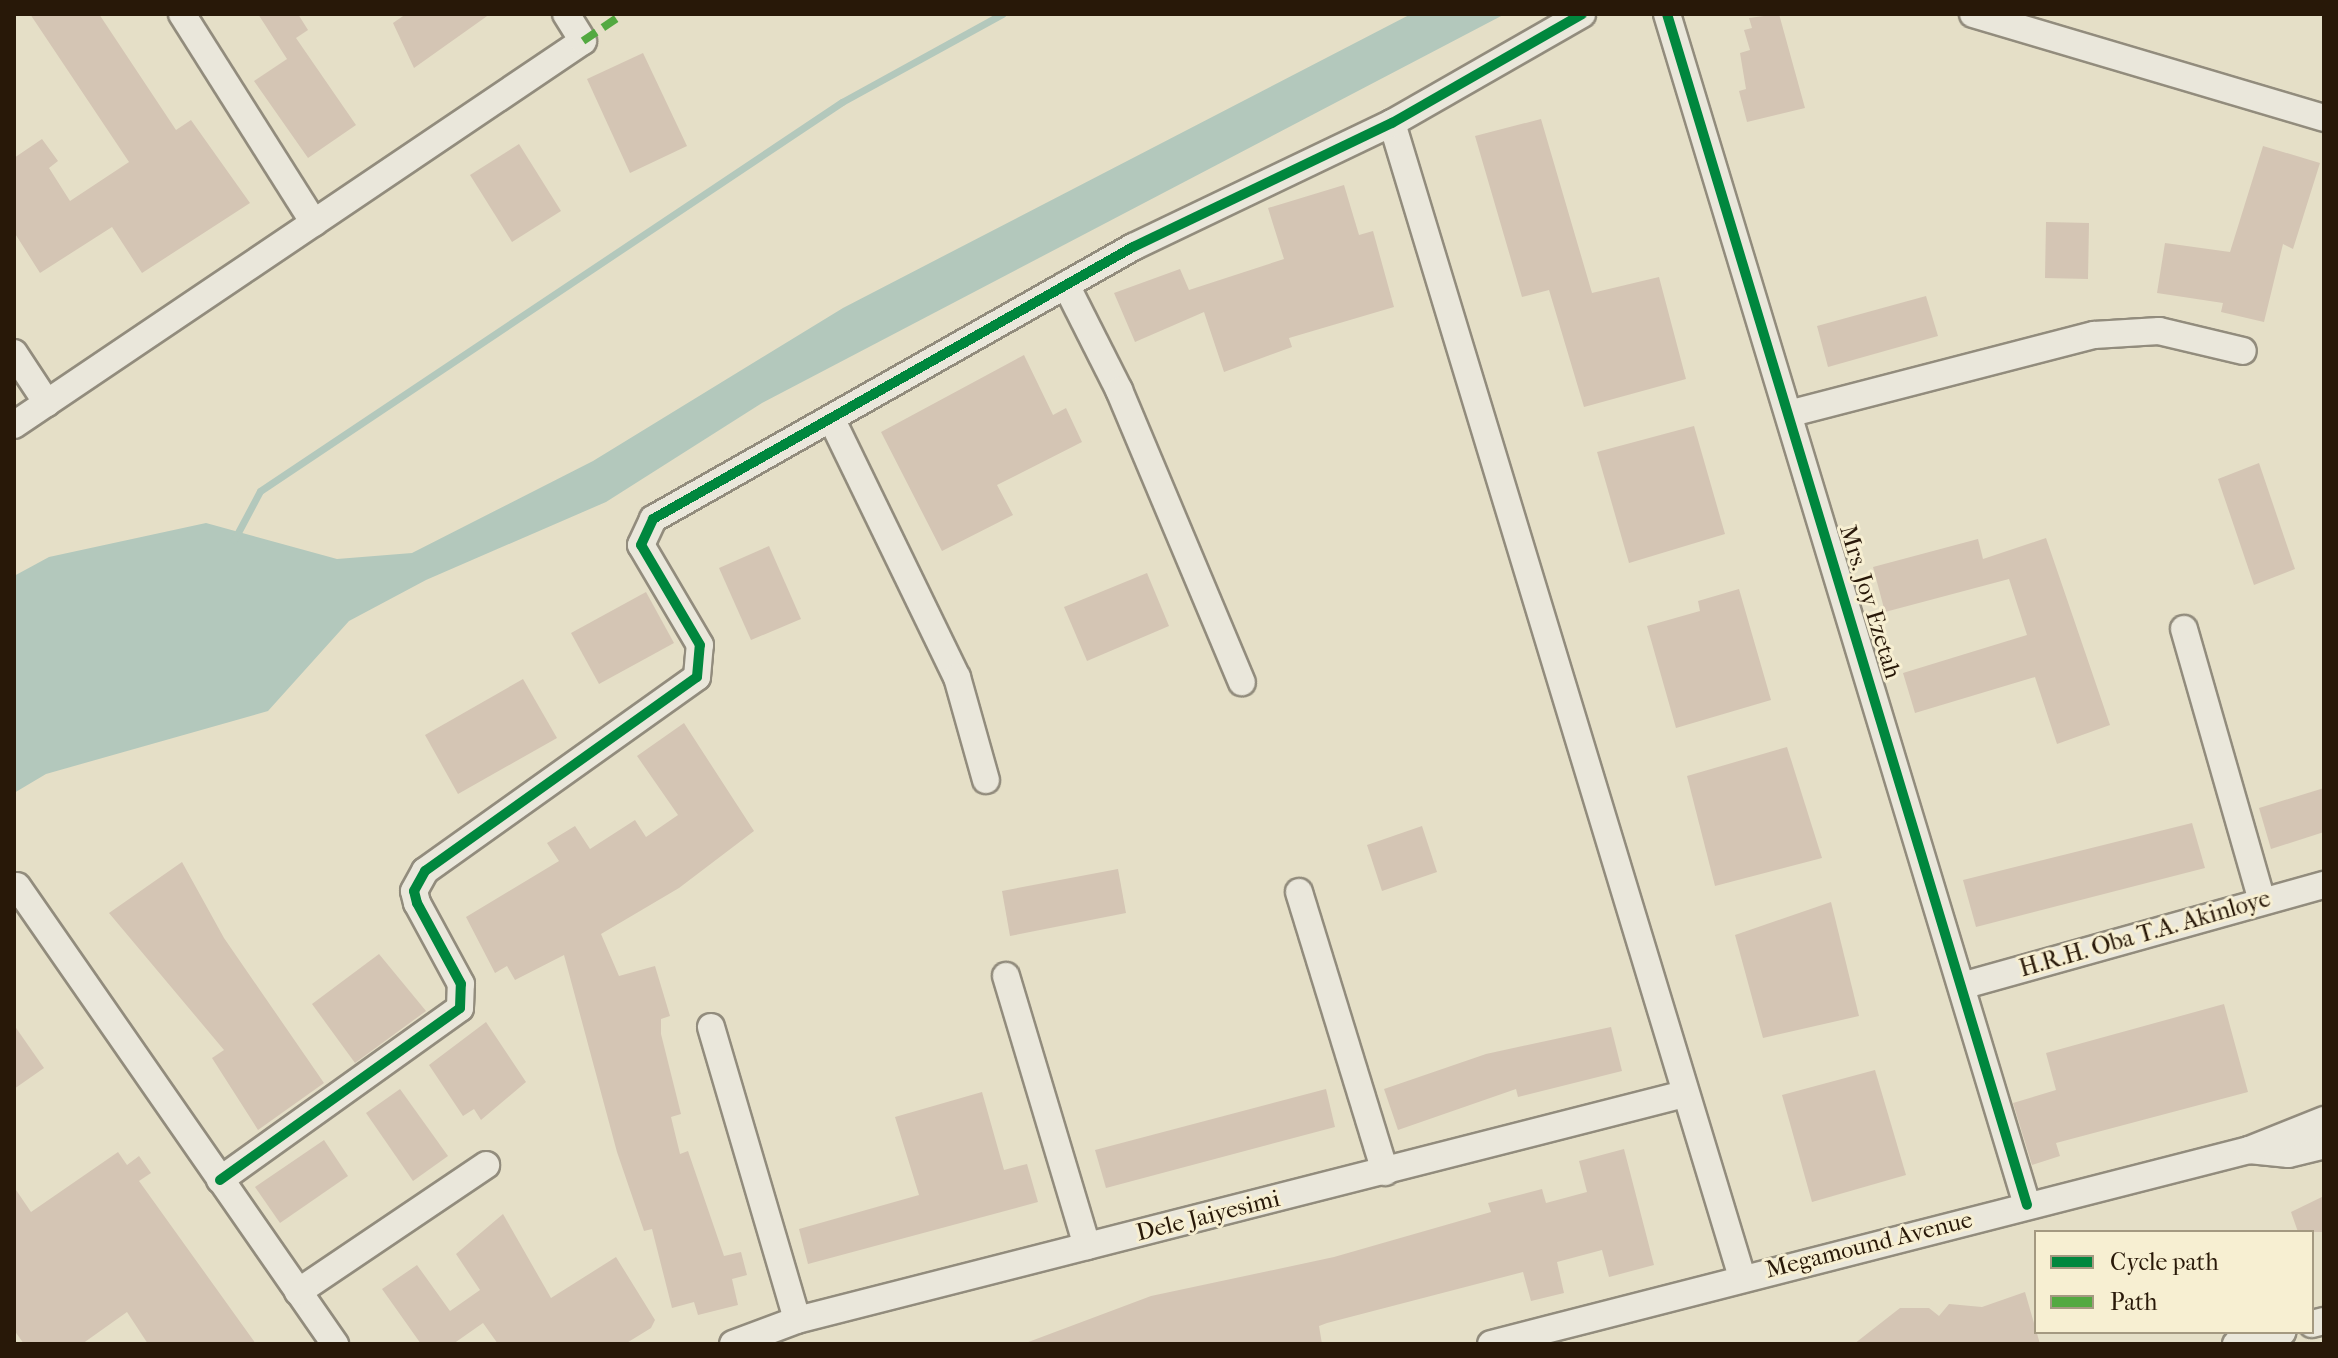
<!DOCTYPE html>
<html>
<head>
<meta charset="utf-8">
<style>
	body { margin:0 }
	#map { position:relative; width:2338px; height:1358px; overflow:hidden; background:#e5dfc7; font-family:"IM FELL French Canon",serif }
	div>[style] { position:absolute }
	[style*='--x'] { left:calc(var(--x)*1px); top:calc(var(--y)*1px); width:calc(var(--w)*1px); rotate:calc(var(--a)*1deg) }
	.water>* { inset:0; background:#b3c8bc }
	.stream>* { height:7px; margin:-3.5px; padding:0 3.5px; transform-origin:3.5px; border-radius:3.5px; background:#b3c8bc }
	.building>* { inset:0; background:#d4c5b4 }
	.roads { filter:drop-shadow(2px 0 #928c7d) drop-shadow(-2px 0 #928c7d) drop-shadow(0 2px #928c7d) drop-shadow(0 -2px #928c7d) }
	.street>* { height:26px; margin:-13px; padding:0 13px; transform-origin:13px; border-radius:13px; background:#eae7db }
	.quiet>* { height:8px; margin-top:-4px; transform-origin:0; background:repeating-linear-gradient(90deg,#53a941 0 16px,transparent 0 24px) }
	.cycleway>* { height:10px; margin:-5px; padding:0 5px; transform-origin:5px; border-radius:5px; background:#00873e }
	span { translate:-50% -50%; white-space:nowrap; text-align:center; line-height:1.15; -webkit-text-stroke:6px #f7efd2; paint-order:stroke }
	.street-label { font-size:24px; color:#281808 }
	.frame { position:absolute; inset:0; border:16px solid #281808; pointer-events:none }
	.legend { position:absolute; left:2034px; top:1230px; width:280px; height:104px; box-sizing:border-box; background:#f7efd2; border:2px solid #a49981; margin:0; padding:10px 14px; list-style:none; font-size:24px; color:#281808 }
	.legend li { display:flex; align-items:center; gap:16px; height:40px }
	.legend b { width:40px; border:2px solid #a49981 }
</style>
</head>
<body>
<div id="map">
	<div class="water">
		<i style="clip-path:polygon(1411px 14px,1505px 14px,762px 403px,606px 502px,426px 580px,349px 621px,268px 711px,46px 774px,14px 793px,14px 576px,49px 557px,206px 523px,337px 559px,412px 553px,593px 461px,843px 308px)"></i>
	</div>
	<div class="stream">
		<i style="--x:234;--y:540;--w:55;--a:-62"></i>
		<i style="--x:260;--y:491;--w:700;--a:-33.76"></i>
		<i style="--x:842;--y:102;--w:183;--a:-28.8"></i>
	</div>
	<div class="building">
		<i style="clip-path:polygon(30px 14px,99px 14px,176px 130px,191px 120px,250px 203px,142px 273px,112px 227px,40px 273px,14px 232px,14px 158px,42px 139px,58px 161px,49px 168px,70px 201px,129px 162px)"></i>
		<i style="clip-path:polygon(258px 14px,298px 14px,308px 30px,296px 38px,356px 125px,308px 158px,254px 81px,287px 59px)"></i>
		<i style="clip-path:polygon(406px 14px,490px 14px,414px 68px,393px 23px)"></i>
		<i style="clip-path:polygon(1779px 14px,1805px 108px,1747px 122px,1739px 91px,1746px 89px,1740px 53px,1750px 50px,1744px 30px,1752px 28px,1749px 18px)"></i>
		<i style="clip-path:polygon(643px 53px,687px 146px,630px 173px,587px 79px)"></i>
		<i style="clip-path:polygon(1541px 119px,1592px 293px,1659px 277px,1686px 379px,1584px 407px,1549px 290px,1522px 297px,1475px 136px)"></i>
		<i style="clip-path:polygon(519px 144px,561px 211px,512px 242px,470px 175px)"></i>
		<i style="clip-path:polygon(2263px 146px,2320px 163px,2293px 249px,2283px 244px,2264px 322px,2221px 312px,2223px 303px,2157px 293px,2165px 243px,2230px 252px)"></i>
		<i style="clip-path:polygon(1344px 185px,1359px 235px,1373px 231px,1394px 307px,1289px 338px,1292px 347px,1224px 372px,1204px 312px,1135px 342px,1114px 293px,1180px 269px,1189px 290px,1284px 259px,1268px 208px)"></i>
		<i style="clip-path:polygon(2046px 222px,2089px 223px,2088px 279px,2045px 278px)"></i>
		<i style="clip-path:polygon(1926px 296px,1938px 336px,1828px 367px,1817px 326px)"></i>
		<i style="clip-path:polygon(1024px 355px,1053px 415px,1066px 408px,1082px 442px,997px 485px,1013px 515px,942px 551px,881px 432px)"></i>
		<i style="clip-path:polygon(1694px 426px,1725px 534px,1629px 563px,1597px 452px)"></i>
		<i style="clip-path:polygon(2259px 463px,2295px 569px,2254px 585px,2218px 479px)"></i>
		<i style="clip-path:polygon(2046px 538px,2110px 725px,2057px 744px,2035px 677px,1915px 713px,1903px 673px,2027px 635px,2009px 579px,1885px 612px,1873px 567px,1978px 539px,1983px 559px)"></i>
		<i style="clip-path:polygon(769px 546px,801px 619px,751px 640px,719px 568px)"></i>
		<i style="clip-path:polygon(1147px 573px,1169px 626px,1087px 661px,1064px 607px)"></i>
		<i style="clip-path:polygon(1739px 589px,1771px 700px,1676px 728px,1647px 626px,1700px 611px,1698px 601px)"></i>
		<i style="clip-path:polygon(646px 592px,674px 643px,599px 684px,571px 633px)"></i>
		<i style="clip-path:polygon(523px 679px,557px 738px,458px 794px,425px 735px)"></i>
		<i style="clip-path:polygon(684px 723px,754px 831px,679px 888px,601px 934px,619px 976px,655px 966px,670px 1016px,661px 1019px,661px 1034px,681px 1114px,671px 1117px,680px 1154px,688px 1151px,724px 1256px,741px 1252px,747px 1275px,732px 1279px,738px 1305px,698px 1315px,694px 1302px,672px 1308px,652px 1229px,644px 1231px,617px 1152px,564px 955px,515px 980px,507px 966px,495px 973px,466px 917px,559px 861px,547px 843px,575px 826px,590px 849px,635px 820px,646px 837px,678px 815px,637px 756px)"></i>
		<i style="clip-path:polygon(1787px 747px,1822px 858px,1715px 886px,1687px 776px)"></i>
		<i style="clip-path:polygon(2324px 788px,2324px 832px,2271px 849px,2259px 808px)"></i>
		<i style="clip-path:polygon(2192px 823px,2205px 868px,1976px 927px,1963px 880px)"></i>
		<i style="clip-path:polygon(1422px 826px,1437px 872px,1382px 891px,1367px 845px)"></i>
		<i style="clip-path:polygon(182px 862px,224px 938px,324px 1083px,258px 1130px,212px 1058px,224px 1050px,109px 913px)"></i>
		<i style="clip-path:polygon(1118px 869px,1126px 913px,1010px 936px,1002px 891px)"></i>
		<i style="clip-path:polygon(1831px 902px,1859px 1016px,1763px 1038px,1735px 935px)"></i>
		<i style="clip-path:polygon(379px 954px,426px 1011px,355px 1063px,312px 1004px)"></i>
		<i style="clip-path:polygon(2224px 1004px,2248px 1092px,2056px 1143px,2060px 1156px,2032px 1165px,2013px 1103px,2056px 1090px,2046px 1053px)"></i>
		<i style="clip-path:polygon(486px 1022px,526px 1082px,481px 1120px,474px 1109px,463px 1116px,429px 1065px)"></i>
		<i style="clip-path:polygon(14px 1025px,44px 1068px,14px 1089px)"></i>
		<i style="clip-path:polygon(1611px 1027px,1622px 1071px,1518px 1097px,1516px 1089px,1398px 1130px,1384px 1089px,1486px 1054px)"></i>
		<i style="clip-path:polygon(1875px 1070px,1906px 1175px,1812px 1202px,1782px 1095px)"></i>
		<i style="clip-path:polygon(400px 1089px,448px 1156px,413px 1181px,366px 1113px)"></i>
		<i style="clip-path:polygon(1326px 1089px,1335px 1127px,1106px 1188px,1095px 1150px)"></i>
		<i style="clip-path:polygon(982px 1092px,1004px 1170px,1027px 1164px,1038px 1202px,808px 1264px,799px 1229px,919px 1195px,895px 1117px)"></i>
		<i style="clip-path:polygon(324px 1140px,348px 1176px,280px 1223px,255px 1187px)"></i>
		<i style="clip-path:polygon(1624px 1149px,1654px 1265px,1609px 1277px,1602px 1250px,1557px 1262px,1564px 1293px,1531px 1301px,1523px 1272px,1327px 1323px,1319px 1326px,1322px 1344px,1023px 1344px,1151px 1296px,1334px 1257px,1491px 1212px,1488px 1203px,1542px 1189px,1546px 1203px,1587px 1192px,1579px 1161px)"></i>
		<i style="clip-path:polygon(118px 1152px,127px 1165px,139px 1156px,151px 1173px,139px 1181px,256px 1344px,148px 1344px,127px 1312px,82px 1344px,24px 1344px,14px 1330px,14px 1187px,31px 1212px)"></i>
		<i style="clip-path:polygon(2324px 1196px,2324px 1232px,2298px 1232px,2291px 1212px)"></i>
		<i style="clip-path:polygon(503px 1214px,551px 1298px,616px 1257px,655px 1320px,651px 1328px,625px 1344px,498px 1344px,483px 1323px,453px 1344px,421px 1344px,382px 1289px,417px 1265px,450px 1311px,480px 1290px,456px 1254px)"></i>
		<i style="clip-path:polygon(2025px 1292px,2040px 1344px,1854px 1344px,1900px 1308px,1929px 1308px,1939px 1316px,1949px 1304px,1982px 1307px)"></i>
	</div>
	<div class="roads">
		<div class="street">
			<i style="--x:182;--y:14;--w:247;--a:57.7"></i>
			<i style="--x:1667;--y:14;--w:1244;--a:73.18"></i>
			<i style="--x:1973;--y:14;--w:366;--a:16.5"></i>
			<i style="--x:1392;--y:123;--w:1206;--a:73.13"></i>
			<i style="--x:1066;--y:285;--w:118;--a:63.2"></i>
			<i style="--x:1119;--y:390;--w:317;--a:67.2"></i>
			<i style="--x:14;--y:353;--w:60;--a:56.6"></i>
			<i style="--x:1792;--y:413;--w:312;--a:-14.5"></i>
			<i style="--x:2094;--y:335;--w:65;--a:-3.5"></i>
			<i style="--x:2159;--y:331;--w:86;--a:13.4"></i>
			<i style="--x:832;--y:420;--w:286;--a:64.1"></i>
			<i style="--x:957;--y:677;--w:107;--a:74.3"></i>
			<i style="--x:14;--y:425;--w:686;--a:-34.01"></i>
			<i style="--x:583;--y:41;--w:32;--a:-122"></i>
			<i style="--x:2184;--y:629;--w:283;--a:74"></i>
			<i style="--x:17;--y:886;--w:558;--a:55.23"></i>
			<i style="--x:1299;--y:892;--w:293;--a:72.9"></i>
			<i style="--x:1006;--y:976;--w:282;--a:73.3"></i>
			<i style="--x:1965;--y:985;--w:373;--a:-15.6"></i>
			<i style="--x:711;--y:1027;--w:305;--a:73.6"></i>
			<i style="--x:2249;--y:1150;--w:40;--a:5.7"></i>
			<i style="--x:2289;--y:1154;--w:36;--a:-14"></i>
			<i style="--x:220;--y:1180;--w:295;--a:-35.6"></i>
			<i style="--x:460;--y:1008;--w:24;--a:-88"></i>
			<i style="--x:461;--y:984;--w:92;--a:-118.5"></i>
			<i style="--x:417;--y:903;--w:12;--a:-104"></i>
			<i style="--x:414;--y:891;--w:23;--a:-61"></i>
			<i style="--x:425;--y:871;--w:334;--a:-35.5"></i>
			<i style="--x:697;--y:677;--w:32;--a:-85"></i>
			<i style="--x:700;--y:645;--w:116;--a:-120.5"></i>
			<i style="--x:641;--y:545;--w:29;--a:-65"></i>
			<i style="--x:653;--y:519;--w:552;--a:-29.54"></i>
			<i style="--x:1133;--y:247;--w:287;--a:-25.6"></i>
			<i style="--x:1392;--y:123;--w:219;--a:-29.8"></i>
			<i style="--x:298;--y:1292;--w:227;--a:-34"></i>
			<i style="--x:2312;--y:1324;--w:12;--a:-14"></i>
			<i style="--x:733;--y:1344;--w:68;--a:-20.6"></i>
			<i style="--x:797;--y:1320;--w:915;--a:-14.29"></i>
			<i style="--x:1491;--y:1344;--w:782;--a:-14.36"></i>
			<i style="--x:2249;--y:1150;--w:81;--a:-21.8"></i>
			<i style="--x:2236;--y:1344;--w:48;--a:-14.6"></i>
		</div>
	</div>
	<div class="quiet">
		<i style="--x:583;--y:41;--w:48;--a:-34"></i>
	</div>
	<div class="cycleway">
		<i style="--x:1667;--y:14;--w:1244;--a:73.18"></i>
		<i style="--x:220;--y:1180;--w:295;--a:-35.6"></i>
		<i style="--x:460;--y:1008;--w:24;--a:-88"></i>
		<i style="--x:461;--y:984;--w:92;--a:-118.5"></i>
		<i style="--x:417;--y:903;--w:12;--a:-104"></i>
		<i style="--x:414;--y:891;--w:23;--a:-61"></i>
		<i style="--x:425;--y:871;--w:334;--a:-35.5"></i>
		<i style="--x:697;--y:677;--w:32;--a:-85"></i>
		<i style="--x:700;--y:645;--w:116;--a:-120.5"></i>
		<i style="--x:641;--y:545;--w:29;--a:-65"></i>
		<i style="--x:653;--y:519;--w:552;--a:-29.54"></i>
		<i style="--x:1133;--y:247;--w:287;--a:-25.6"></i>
		<i style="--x:1392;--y:123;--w:219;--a:-29.8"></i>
	</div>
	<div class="street-label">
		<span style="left:1870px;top:602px;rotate:73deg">Mrs. Joy Ezetah</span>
		<span style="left:2145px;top:934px;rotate:-16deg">H.R.H. Oba T.A. Akinloye</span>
		<span style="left:1208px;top:1216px;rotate:-14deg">Dele Jaiyesimi</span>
		<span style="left:1869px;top:1245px;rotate:-14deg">Megamound Avenue</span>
	</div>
	<div class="frame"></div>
	<ul class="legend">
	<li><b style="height:10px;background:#00873e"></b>Cycle path</li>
	<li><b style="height:10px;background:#53a941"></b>Path</li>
	</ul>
</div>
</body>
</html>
